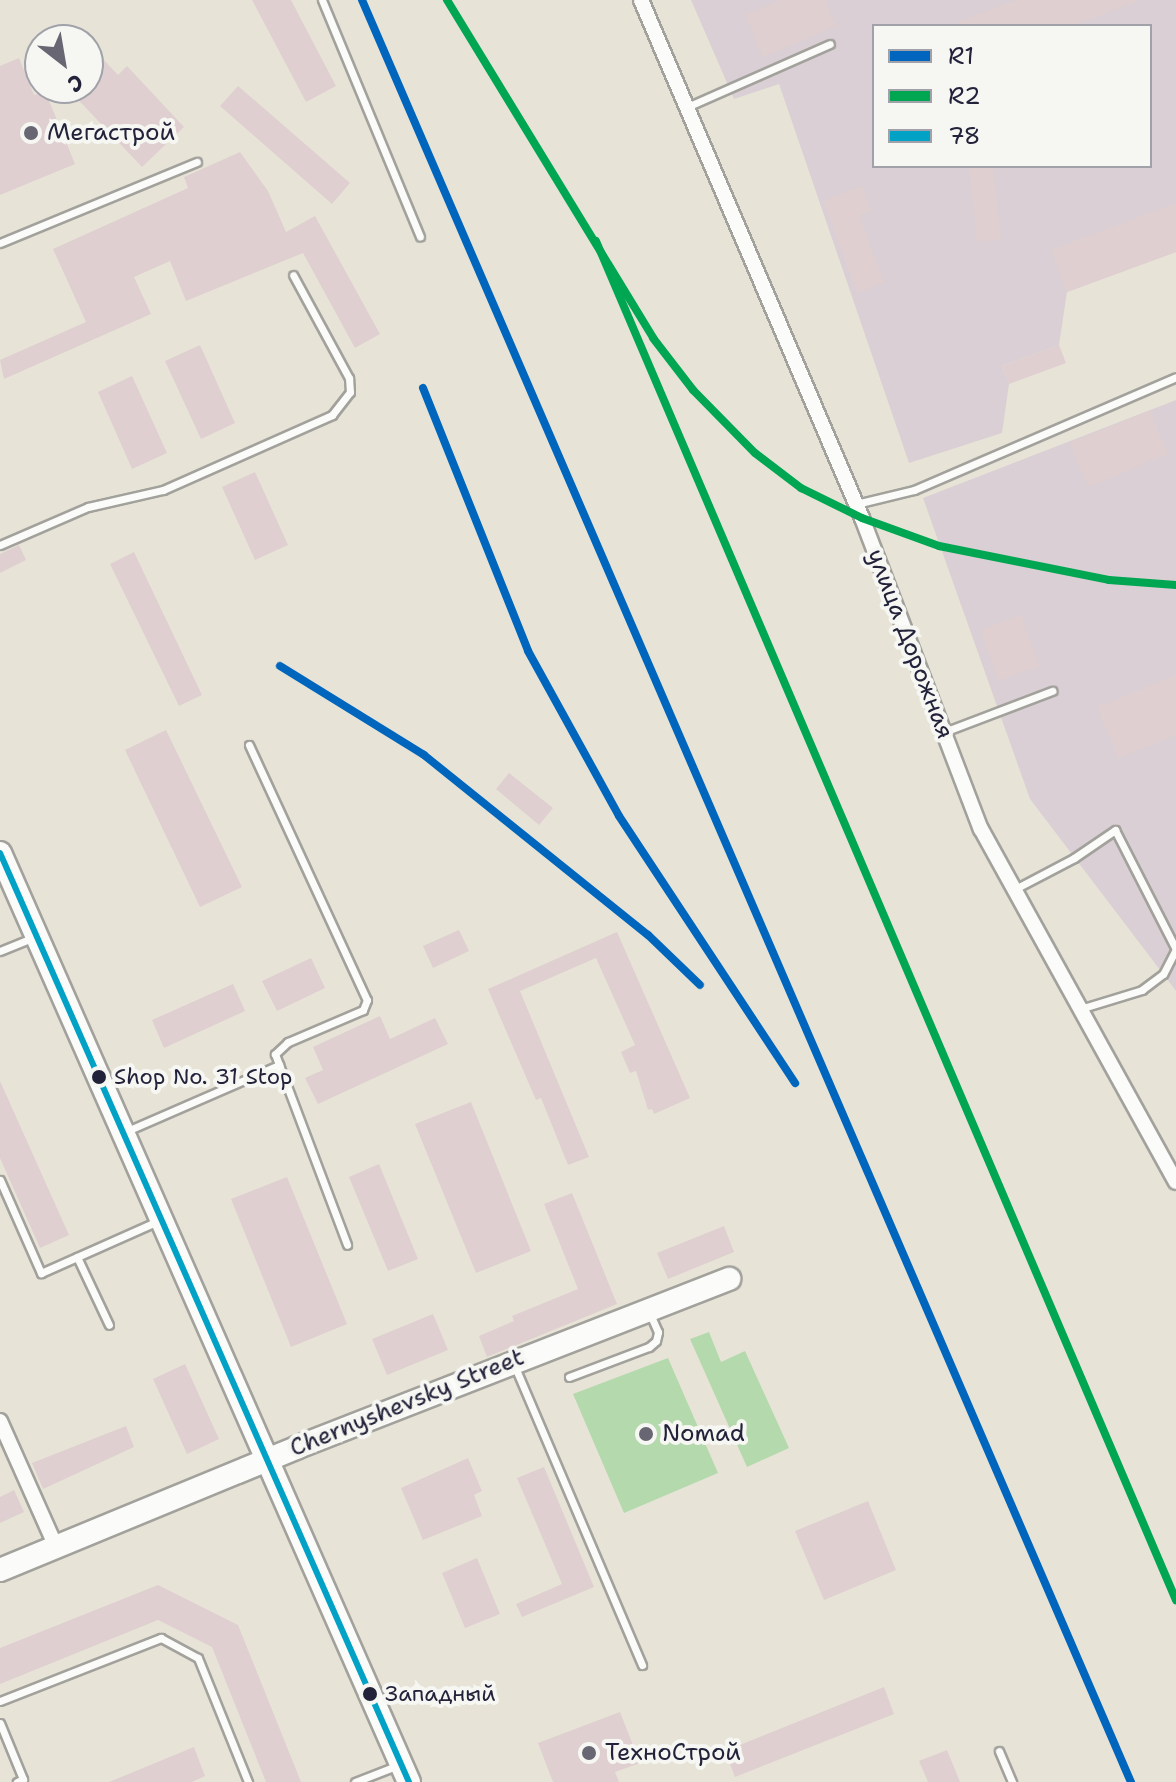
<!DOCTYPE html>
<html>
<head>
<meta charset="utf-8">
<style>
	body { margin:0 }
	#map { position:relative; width:1176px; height:1782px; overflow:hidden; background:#e7e4d7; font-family:"Shantell Sans",sans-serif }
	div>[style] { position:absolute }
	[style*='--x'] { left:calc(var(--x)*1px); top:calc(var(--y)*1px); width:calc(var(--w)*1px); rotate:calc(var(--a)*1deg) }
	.industrial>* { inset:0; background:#d9cfd4 }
	.green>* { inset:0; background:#b4d9ad }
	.building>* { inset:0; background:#dfcfd0 }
	.roads { filter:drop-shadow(2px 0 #a2a19c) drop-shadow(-2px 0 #a2a19c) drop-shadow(0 2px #a2a19c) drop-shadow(0 -2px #a2a19c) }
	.lane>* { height:7px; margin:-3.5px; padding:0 3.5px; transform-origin:3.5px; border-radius:3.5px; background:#fbfbf9 }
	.street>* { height:14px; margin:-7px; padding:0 7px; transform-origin:7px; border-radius:7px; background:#fbfbf9 }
	.secondary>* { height:22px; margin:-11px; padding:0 11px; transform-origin:11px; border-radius:11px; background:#fbfbf9 }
	.bus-1>* { height:6px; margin:-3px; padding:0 3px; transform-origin:3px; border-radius:3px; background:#02a2c7 }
	.rail-1>* { height:8px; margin:-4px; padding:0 4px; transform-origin:4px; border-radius:4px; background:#0065bd }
	.rail-2>* { height:8px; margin:-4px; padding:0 4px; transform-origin:4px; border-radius:4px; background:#00a651 }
	.dots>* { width:22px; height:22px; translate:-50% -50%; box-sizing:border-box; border:4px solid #f6f6f2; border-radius:50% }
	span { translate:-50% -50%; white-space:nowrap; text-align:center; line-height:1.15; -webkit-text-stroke:8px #f6f6f2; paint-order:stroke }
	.bus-label { font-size:22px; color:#22223b }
	.left { translate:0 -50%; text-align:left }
	.poi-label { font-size:24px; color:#22223b }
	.street-label { font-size:24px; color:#22223b }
	.legend { position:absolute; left:872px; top:24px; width:280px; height:144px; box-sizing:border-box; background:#f6f6f2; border:2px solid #a1a1a9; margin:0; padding:10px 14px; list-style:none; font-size:24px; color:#22223b }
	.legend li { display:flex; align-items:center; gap:16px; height:40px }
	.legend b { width:40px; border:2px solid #a1a1a9 }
	.north { position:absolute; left:24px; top:24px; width:80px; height:80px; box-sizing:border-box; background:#f6f6f2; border:2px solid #a1a1a9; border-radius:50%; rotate:149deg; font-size:22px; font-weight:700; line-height:32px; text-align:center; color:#22223b }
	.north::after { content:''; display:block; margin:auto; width:28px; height:36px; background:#676672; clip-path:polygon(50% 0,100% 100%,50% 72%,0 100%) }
</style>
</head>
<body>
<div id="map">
	<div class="industrial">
		<i style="clip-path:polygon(evenodd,691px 0,1176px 0,1176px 252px,1067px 292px,1059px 345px,1002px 366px,1009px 384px,1002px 433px,909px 463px,779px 84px,734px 99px,691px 0,874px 26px,1150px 26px,1150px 166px,874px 166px,874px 26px)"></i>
		<i style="clip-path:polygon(1176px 400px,1176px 991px,1030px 799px,923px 498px)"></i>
	</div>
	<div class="green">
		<i style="clip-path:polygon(709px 1332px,721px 1362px,745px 1351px,789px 1448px,747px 1467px,690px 1339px)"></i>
		<i style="clip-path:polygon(668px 1358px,718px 1473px,624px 1513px,573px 1394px)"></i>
	</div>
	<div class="building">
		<i style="clip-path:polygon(252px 0,291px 0,336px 86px,306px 102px)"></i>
		<i style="clip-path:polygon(780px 0,825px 0,836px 26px,763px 57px,745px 15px)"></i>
		<i style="clip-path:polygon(1015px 0,1138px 0,1138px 1px,1072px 26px,949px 26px)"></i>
		<i style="clip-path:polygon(19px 58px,34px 95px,45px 91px,75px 164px,0 195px,0 66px)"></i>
		<i style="clip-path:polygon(102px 58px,118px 75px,127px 66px,184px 127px,142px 167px,67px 88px,88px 88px,88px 71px)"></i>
		<i style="clip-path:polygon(238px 86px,350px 183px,332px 204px,220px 106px)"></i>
		<i style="clip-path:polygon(240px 152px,268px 191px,286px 232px,315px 216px,380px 334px,355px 348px,303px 253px,186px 301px,170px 261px,134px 277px,151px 314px,4px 379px,0 360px,86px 322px,53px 249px,188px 188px,184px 177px)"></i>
		<i style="clip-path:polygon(969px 166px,993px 166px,1001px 240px,977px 242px)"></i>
		<i style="clip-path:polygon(862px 186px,871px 211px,859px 215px,884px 283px,857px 293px,823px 201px)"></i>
		<i style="clip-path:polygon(1176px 203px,1176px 252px,1067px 292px,1051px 250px)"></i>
		<i style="clip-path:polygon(200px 345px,235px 423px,201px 439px,165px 361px)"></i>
		<i style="clip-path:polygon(1059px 345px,1066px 363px,1009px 384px,1002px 366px)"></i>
		<i style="clip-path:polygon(132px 376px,167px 453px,132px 469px,98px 392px)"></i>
		<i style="clip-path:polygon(1150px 410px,1168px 454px,1088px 487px,1070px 443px)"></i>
		<i style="clip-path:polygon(255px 472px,288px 545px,255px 560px,222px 487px)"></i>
		<i style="clip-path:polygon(19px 545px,26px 560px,0 573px,0 554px)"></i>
		<i style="clip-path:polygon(134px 552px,202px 695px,179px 706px,110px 564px)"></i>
		<i style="clip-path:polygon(1021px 615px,1039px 666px,999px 681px,980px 630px)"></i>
		<i style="clip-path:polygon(1176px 675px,1176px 735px,1118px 759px,1097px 707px)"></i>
		<i style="clip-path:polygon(166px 730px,242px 887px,200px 907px,125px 750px)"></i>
		<i style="clip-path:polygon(509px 773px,553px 808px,539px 825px,496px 789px)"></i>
		<i style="clip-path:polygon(459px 930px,469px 951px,433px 968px,423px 946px)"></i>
		<i style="clip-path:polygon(617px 932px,690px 1098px,654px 1114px,652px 1109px,648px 1110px,636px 1071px,630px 1073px,621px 1052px,635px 1045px,596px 958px,520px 991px,589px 1157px,568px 1165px,541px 1098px,536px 1100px,488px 989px)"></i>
		<i style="clip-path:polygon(311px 958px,325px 988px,277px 1011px,262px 981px)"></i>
		<i style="clip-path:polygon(233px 984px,245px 1011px,164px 1048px,152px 1020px)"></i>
		<i style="clip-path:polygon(380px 1016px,390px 1039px,435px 1018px,448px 1044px,318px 1104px,305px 1078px,323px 1070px,313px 1047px)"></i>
		<i style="clip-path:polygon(0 1081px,69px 1235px,40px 1248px,0 1158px)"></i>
		<i style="clip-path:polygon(471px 1102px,531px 1251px,476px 1273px,415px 1124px)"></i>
		<i style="clip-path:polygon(379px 1164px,418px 1259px,388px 1271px,349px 1177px)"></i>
		<i style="clip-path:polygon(287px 1177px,347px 1324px,291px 1347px,231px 1199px)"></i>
		<i style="clip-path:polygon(572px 1193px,617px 1304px,487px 1357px,479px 1336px,514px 1321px,512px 1316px,578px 1289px,544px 1204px)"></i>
		<i style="clip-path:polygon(724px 1226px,734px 1252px,668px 1279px,657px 1253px)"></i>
		<i style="clip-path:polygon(433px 1314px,448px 1350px,387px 1375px,372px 1339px)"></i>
		<i style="clip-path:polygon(185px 1364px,219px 1439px,187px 1454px,153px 1379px)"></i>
		<i style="clip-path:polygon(126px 1426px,134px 1447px,43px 1489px,32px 1463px)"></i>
		<i style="clip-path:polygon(468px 1458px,482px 1491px,474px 1495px,482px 1516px,423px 1540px,401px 1488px)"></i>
		<i style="clip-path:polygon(544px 1467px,594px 1587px,522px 1617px,516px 1604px,562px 1584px,517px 1478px)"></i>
		<i style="clip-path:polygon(14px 1490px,24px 1512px,0 1523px,0 1497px)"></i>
		<i style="clip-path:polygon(868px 1501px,896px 1570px,824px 1600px,795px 1531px)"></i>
		<i style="clip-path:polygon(477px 1558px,500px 1614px,465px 1628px,442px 1573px)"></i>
		<i style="clip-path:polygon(158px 1585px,238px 1625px,301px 1782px,266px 1782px,212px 1647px,158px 1620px,0 1684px,0 1648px)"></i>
		<i style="clip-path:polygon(884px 1687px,894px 1714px,735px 1777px,725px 1751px)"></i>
		<i style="clip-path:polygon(620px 1712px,640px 1763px,615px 1772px,619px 1782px,553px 1782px,538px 1743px)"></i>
		<i style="clip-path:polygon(194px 1747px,205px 1776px,192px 1782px,109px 1782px)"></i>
		<i style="clip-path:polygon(947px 1750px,960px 1782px,928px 1782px,919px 1761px)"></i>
	</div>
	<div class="roads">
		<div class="lane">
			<i style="--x:322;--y:0;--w:256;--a:67.5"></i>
			<i style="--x:687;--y:107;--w:156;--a:-23.8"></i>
			<i style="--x:0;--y:243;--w:213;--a:-22.4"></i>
			<i style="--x:856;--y:504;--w:60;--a:-13.6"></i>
			<i style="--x:914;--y:490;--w:285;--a:-23.3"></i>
			<i style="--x:0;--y:545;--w:96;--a:-23.4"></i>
			<i style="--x:88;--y:507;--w:77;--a:-12.8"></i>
			<i style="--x:163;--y:490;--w:185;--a:-23.9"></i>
			<i style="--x:332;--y:415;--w:29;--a:-52"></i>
			<i style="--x:350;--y:392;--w:14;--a:-94"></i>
			<i style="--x:349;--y:378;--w:117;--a:-118.5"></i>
			<i style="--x:944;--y:732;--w:116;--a:-20.8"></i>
			<i style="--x:249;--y:745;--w:281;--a:65.2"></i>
			<i style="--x:367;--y:1000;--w:11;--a:112"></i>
			<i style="--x:363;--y:1010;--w:82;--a:156.9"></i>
			<i style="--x:288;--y:1042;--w:18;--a:137"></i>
			<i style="--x:275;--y:1054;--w:204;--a:69.3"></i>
			<i style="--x:1015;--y:889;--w:67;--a:-27.7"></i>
			<i style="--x:1074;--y:858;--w:50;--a:-34.3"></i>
			<i style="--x:1115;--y:830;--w:134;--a:62.9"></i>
			<i style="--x:1176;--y:949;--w:28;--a:117"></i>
			<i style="--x:1163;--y:974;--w:26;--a:143"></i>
			<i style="--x:1142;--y:990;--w:65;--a:163"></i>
			<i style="--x:0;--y:951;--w:37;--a:-22"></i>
			<i style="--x:127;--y:1131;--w:166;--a:-23.5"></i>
			<i style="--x:0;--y:1180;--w:102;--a:66.2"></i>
			<i style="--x:41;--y:1273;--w:128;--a:-24"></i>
			<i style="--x:77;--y:1257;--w:75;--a:64.8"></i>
			<i style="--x:515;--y:1367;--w:324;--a:66.9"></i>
			<i style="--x:569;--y:1377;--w:85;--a:-20.6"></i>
			<i style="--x:649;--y:1347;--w:9;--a:-41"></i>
			<i style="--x:656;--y:1341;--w:9;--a:-77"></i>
			<i style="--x:658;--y:1332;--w:22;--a:-114"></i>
			<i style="--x:0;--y:1701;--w:173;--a:-21.4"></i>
			<i style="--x:161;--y:1638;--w:42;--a:28.4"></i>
			<i style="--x:198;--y:1658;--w:134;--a:68"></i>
			<i style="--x:0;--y:1723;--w:61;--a:67.7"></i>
			<i style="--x:23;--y:1779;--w:7;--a:153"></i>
			<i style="--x:999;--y:1751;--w:34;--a:67"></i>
			<i style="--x:355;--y:1782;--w:44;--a:-21.3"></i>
		</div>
		<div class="street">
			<i style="--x:641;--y:0;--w:563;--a:66.89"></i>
			<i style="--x:862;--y:518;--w:333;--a:69.1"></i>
			<i style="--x:981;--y:829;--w:403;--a:61.1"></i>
			<i style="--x:0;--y:1421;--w:138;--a:66"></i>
		</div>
		<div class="secondary">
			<i style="--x:0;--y:853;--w:1015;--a:66.24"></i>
			<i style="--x:0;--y:1570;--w:322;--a:-22.4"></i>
			<i style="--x:298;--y:1447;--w:463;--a:-21.3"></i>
		</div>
	</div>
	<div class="bus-1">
		<i style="--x:0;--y:853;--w:1015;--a:66.24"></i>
	</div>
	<div class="rail-1">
		<i style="--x:362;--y:0;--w:1941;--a:66.66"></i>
		<i style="--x:423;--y:388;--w:283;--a:68.2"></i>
		<i style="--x:528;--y:651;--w:188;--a:61.1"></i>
		<i style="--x:619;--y:816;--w:320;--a:56.6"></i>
		<i style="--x:280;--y:666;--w:169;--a:31.7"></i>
		<i style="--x:424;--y:755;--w:287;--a:38.8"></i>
		<i style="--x:648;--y:935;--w:72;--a:43.9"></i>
	</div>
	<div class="rail-2">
		<i style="--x:447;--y:0;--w:396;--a:58.6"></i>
		<i style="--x:653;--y:338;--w:66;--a:52.4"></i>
		<i style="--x:693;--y:390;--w:88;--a:45.5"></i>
		<i style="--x:755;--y:453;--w:58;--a:37.3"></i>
		<i style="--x:801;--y:488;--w:68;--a:26.2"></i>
		<i style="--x:862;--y:518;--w:82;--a:20"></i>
		<i style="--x:939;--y:546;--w:173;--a:11.3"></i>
		<i style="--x:1109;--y:580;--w:67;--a:4.3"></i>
		<i style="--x:596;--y:241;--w:1478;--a:66.89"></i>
	</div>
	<div class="dots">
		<i style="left:31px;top:133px;background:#676672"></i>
		<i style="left:99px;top:1077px;background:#22223b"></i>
		<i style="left:646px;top:1434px;background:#676672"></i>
		<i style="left:370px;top:1694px;background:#22223b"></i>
		<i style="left:589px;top:1753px;background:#676672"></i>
	</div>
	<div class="bus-label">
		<span class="left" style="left:114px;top:1077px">Shop No. 31 Stop</span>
		<span class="left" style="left:385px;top:1694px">Западный</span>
	</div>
	<div class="poi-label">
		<span class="left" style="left:47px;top:133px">Мегастрой</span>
		<span class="left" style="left:662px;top:1434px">Nomad</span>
		<span class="left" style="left:605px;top:1753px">ТехноСтрой</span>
	</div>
	<div class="street-label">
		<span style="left:910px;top:644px;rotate:69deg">улица Дорожная</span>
		<span style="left:407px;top:1403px;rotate:-22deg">Chernyshevsky Street</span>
	</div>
	<ul class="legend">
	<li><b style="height:10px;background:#0065bd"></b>R1</li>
	<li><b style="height:10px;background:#00a651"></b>R2</li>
	<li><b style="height:10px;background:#02a2c7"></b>78</li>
	</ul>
	<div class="north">С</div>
</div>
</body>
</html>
